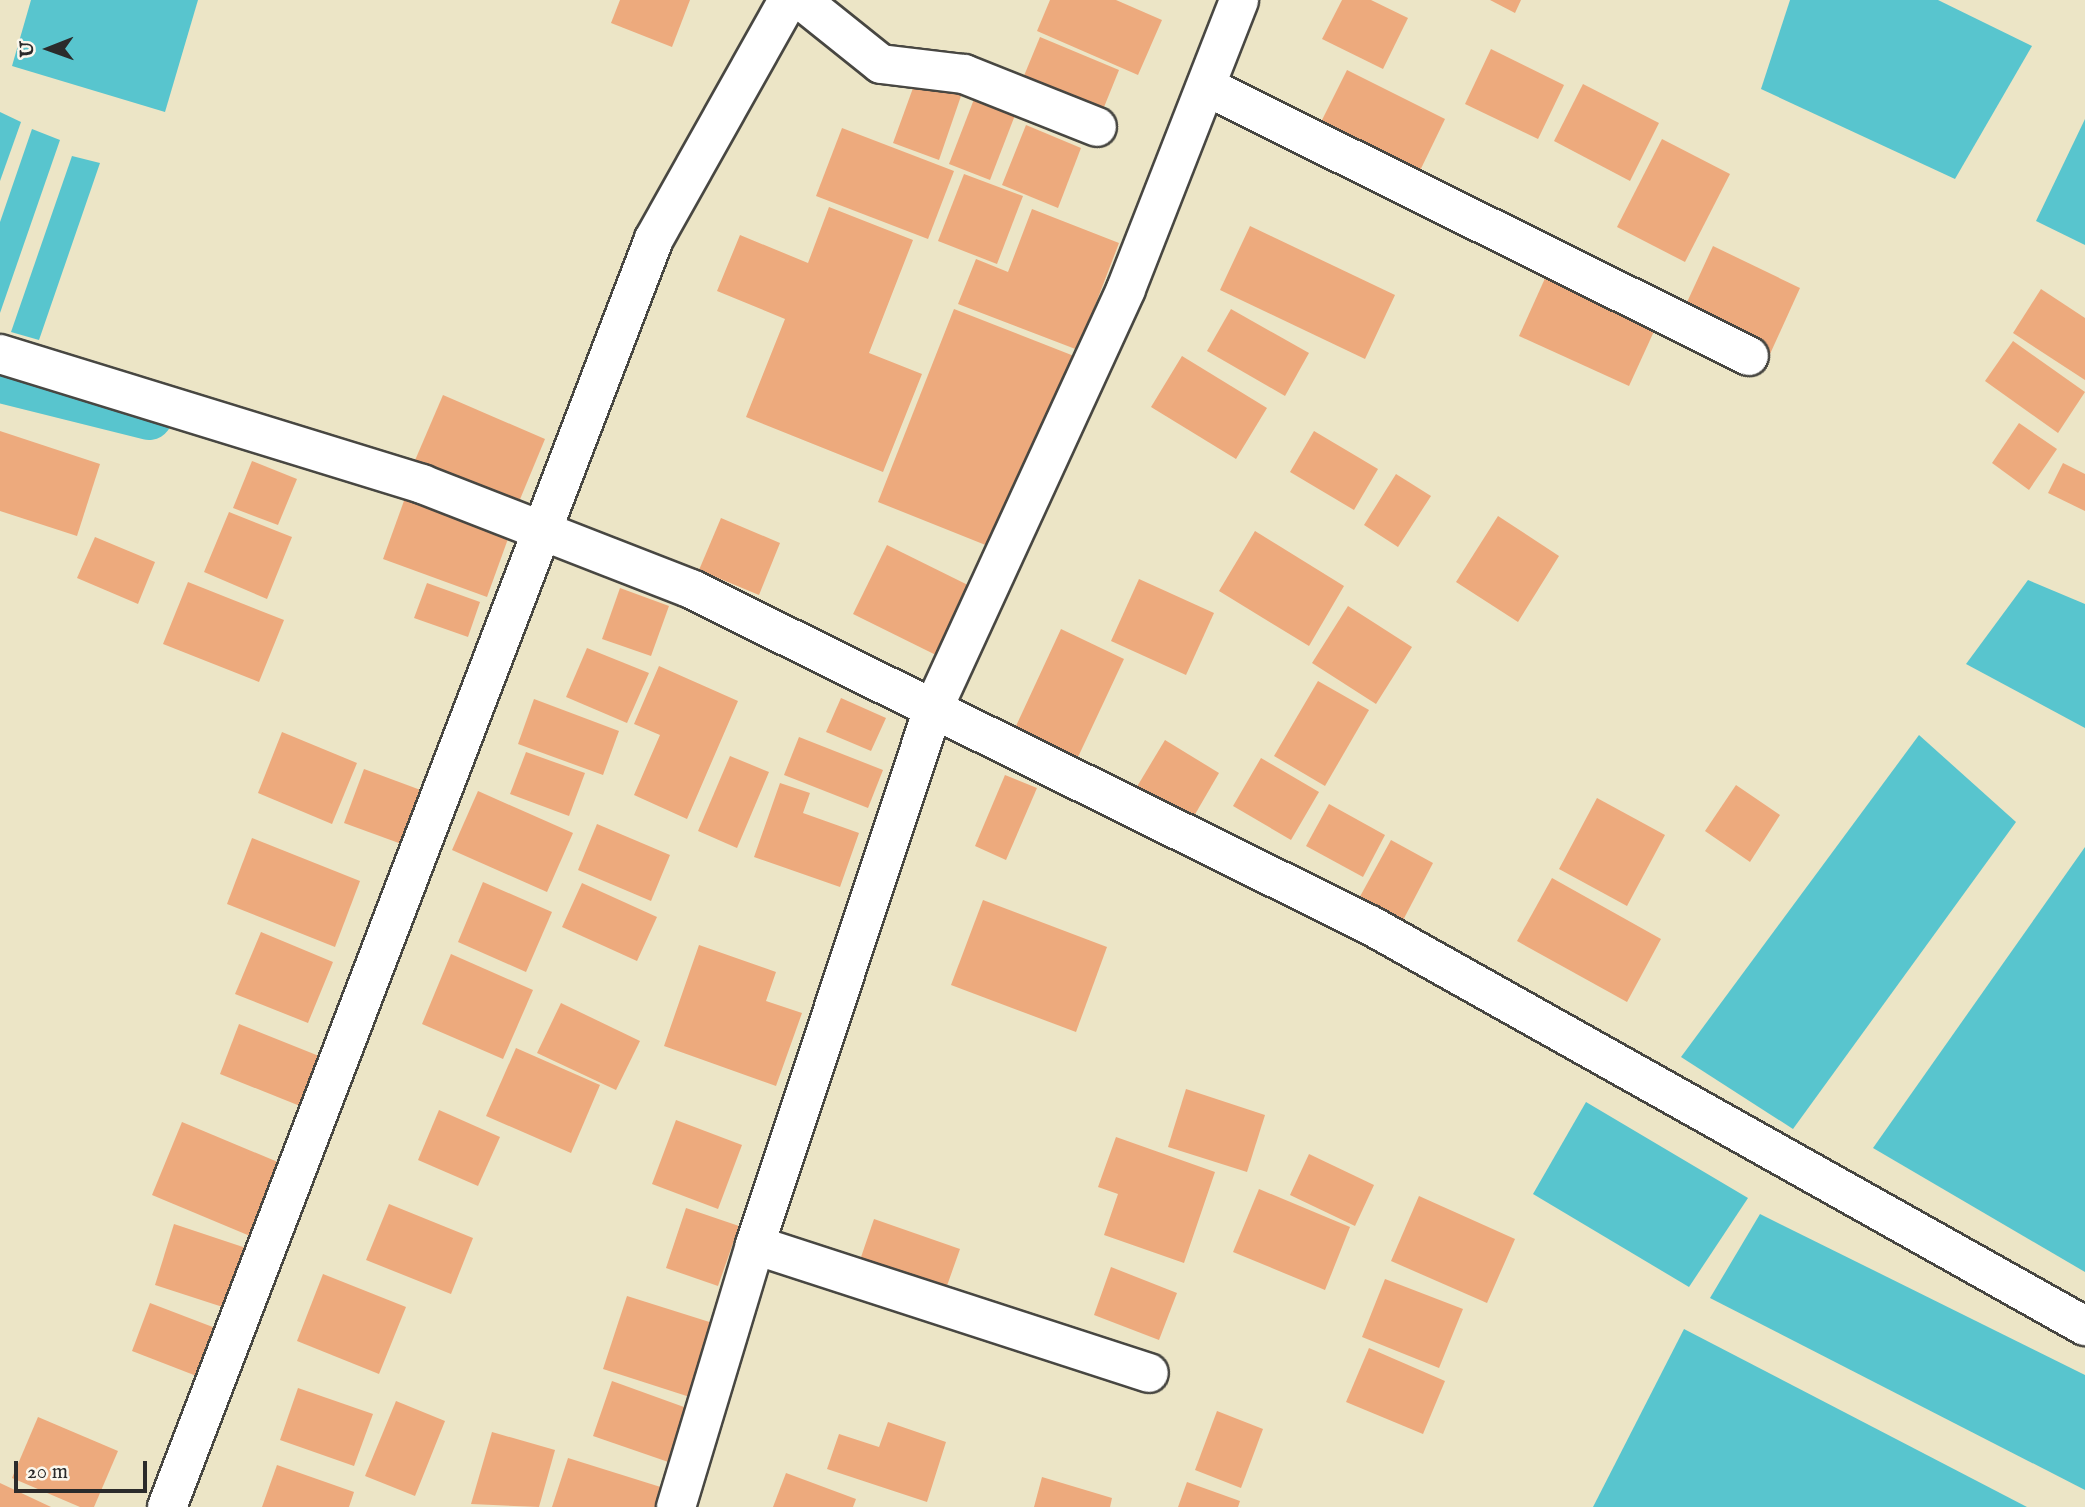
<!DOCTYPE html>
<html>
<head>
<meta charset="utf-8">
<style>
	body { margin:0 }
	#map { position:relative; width:2085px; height:1507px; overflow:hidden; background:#ece5c6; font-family:"IM FELL English",serif }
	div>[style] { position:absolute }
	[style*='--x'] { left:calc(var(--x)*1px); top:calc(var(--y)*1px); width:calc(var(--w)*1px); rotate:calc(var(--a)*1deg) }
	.water>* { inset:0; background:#58c5ce }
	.canal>* { height:47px; margin:-23.5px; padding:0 23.5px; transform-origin:23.5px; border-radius:23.5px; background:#58c5ce }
	.building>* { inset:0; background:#edaa7d }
	.roads { filter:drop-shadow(2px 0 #484742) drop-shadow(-2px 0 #484742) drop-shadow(0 2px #484742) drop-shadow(0 -2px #484742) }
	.minor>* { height:38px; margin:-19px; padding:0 19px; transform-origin:19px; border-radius:19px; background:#fff }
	span { translate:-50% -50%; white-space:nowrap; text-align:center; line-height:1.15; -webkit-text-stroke:6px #fbf7ec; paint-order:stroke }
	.north { position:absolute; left:14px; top:14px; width:70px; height:70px; -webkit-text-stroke:5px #fbf7ec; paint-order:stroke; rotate:269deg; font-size:19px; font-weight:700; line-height:28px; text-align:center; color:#2b2b2b }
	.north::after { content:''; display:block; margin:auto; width:24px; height:32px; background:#2b2b2b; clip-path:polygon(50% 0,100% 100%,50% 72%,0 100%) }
	.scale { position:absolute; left:14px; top:1461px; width:133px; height:32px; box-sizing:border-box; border:4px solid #2b2b2b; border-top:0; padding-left:9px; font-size:21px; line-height:24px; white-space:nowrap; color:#2b2b2b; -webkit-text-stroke:5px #fbf7ec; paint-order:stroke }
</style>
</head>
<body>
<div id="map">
	<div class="water">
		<i style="clip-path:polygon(31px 0,198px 0,165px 112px,12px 66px)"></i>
		<i style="clip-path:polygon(1790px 0,1938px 0,2032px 46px,1955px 179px,1761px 89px)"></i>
		<i style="clip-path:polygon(0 112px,21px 122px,0 181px)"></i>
		<i style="clip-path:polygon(2085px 119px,2085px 245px,2036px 221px)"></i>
		<i style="clip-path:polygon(32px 129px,60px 140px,0 313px,0 222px)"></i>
		<i style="clip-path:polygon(72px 156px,100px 163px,39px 340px,11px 332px)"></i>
		<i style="clip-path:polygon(2028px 580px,2085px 604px,2085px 728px,1966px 664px)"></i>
		<i style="clip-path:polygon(1919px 735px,2016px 822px,1793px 1129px,1681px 1057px)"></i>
		<i style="clip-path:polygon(2085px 847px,2085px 1272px,1873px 1148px)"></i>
		<i style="clip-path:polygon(1586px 1102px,1748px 1198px,1689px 1287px,1533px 1194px)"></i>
		<i style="clip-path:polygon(1760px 1214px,2085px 1375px,2085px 1490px,1710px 1298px)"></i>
		<i style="clip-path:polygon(1684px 1329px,2027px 1507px,1593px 1507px)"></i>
	</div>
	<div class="canal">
		<i style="--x:0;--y:379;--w:153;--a:14"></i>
	</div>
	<div class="building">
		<i style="clip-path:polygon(620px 0,690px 0,672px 47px,611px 23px)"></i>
		<i style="clip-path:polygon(1050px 0,1116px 0,1162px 20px,1138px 75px,1037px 31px)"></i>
		<i style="clip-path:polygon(1342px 0,1371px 0,1408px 18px,1383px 69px,1322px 39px)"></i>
		<i style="clip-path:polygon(1490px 0,1521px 0,1515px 13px)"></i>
		<i style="clip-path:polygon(1040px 37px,1119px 70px,1100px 117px,1021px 83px)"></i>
		<i style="clip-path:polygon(1491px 49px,1564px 85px,1538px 139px,1465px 104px)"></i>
		<i style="clip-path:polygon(1347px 70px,1445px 119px,1414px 183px,1315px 134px)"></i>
		<i style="clip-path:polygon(917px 77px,962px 93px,939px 160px,893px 143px)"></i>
		<i style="clip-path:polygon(1583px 84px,1659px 123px,1630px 181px,1554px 141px)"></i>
		<i style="clip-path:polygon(976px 94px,1017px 110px,990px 180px,949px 164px)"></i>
		<i style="clip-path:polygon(1026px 125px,1081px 148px,1058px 208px,1002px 185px)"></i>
		<i style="clip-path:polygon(842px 128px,954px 171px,928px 239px,816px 196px)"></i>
		<i style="clip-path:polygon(1662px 139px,1730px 174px,1685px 262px,1617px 227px)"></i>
		<i style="clip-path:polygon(964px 174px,1023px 196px,997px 264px,938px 241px)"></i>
		<i style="clip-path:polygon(829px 207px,913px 240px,869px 353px,922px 374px,883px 472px,746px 417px,785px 319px,717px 291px,740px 235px,808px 263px)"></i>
		<i style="clip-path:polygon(1032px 209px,1119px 243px,1078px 350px,958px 304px,976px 259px,1008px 272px)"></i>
		<i style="clip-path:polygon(1250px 226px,1395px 295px,1365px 359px,1220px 290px)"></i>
		<i style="clip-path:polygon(1713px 246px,1800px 288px,1770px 354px,1682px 313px)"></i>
		<i style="clip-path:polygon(1551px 265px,1661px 316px,1629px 386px,1519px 336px)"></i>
		<i style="clip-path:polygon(2041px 289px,2085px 318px,2085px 380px,2013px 333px)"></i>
		<i style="clip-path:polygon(954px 309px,1074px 356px,998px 550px,878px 502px)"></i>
		<i style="clip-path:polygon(1231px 309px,1309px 353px,1285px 396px,1207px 351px)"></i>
		<i style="clip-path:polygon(2013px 341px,2085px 392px,2058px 433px,1985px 381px)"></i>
		<i style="clip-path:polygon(1182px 356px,1267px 408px,1236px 459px,1151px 407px)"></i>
		<i style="clip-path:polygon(443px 395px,545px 439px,516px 509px,413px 465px)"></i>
		<i style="clip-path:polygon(2019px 423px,2057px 449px,2029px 490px,1992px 463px)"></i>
		<i style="clip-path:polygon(0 431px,100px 464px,77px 536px,0 511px)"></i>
		<i style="clip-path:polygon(1314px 431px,1378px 469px,1354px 510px,1290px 472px)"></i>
		<i style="clip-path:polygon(252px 461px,297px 479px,278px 525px,233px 508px)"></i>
		<i style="clip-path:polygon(2063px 463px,2085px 474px,2085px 511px,2048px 493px)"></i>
		<i style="clip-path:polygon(1396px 474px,1431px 496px,1398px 547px,1364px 525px)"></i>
		<i style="clip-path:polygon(405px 498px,509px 536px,487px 597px,383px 559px)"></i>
		<i style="clip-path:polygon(229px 512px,292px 537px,267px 599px,204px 572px)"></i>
		<i style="clip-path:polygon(1498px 516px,1559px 556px,1518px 622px,1456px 582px)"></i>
		<i style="clip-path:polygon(721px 518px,780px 543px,759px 595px,699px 570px)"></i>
		<i style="clip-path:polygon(1255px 531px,1344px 586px,1309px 646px,1219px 591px)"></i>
		<i style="clip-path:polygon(95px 537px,155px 562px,138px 604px,77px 578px)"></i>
		<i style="clip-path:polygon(887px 545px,978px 590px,944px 659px,853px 614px)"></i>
		<i style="clip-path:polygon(1139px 579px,1214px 613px,1186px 675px,1111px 641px)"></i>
		<i style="clip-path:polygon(188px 582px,284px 620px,259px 682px,163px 644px)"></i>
		<i style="clip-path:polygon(427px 583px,480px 602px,468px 637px,414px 618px)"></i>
		<i style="clip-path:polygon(620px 588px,669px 606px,651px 656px,602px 639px)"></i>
		<i style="clip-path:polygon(1348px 606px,1412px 647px,1376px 704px,1312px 663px)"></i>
		<i style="clip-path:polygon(1061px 629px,1124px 659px,1078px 757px,1016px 726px)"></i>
		<i style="clip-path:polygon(587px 648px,649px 673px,627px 723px,566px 697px)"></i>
		<i style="clip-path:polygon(659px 666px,738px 701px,687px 819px,634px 795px,660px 735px,634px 724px)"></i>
		<i style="clip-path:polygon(1318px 681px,1369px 710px,1325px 786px,1274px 756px)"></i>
		<i style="clip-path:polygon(841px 698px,886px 718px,871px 751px,826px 732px)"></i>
		<i style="clip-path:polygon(534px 699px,619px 731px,603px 775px,518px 744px)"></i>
		<i style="clip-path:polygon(282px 732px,357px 763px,332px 824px,258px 793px)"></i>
		<i style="clip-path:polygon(799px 737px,883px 770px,868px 808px,784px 775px)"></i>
		<i style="clip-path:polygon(1165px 740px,1219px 773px,1190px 823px,1135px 790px)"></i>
		<i style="clip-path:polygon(526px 752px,585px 773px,569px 816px,510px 794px)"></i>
		<i style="clip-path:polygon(730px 756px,769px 772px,737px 848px,698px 831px)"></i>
		<i style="clip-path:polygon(1261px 758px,1319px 792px,1291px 840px,1233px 806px)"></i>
		<i style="clip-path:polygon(364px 769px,426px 792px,407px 846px,344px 823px)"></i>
		<i style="clip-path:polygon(1005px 775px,1037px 788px,1006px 860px,975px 846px)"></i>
		<i style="clip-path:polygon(780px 783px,810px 793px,803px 813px,859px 833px,840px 887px,754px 857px)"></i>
		<i style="clip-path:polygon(1736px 785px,1780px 815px,1750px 862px,1705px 831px)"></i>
		<i style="clip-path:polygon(478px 791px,573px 833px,547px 892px,452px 850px)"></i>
		<i style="clip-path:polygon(1597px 798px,1665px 835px,1627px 906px,1559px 869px)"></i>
		<i style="clip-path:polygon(1329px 804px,1385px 835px,1363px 877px,1306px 846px)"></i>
		<i style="clip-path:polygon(597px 824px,670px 855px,651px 901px,578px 870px)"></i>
		<i style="clip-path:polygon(252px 838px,360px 881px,335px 947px,227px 904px)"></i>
		<i style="clip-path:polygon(1391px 840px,1433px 863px,1400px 926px,1357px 902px)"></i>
		<i style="clip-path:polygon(1552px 878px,1661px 939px,1627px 1002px,1517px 941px)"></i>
		<i style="clip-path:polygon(483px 882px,552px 912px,526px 972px,458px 942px)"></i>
		<i style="clip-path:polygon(582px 883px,657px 917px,637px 961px,562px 927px)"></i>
		<i style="clip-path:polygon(983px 900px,1107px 947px,1076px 1032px,951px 985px)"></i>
		<i style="clip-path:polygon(261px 932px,333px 962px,308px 1023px,235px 994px)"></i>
		<i style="clip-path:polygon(699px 945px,776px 972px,766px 1001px,802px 1013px,776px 1086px,664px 1046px)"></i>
		<i style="clip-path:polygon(451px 954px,533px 990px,503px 1059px,422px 1024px)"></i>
		<i style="clip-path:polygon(561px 1003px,640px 1041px,616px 1090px,537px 1053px)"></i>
		<i style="clip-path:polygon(239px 1024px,334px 1062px,315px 1112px,220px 1074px)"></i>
		<i style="clip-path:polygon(516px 1048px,600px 1085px,571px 1153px,486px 1116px)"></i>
		<i style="clip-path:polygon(1186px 1089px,1265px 1115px,1247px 1172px,1168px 1147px)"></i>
		<i style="clip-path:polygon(439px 1110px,500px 1137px,478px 1186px,418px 1160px)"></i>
		<i style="clip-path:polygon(676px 1120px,742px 1145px,718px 1209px,652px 1184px)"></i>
		<i style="clip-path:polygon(182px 1122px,292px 1168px,262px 1241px,152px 1195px)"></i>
		<i style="clip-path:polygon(1116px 1137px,1215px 1172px,1184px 1263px,1104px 1235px,1118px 1194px,1098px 1187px)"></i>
		<i style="clip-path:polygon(1309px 1154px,1374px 1185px,1355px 1226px,1290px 1195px)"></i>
		<i style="clip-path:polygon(1259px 1189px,1350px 1227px,1325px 1290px,1233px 1252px)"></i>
		<i style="clip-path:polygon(1419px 1196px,1515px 1239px,1487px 1303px,1391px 1261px)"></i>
		<i style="clip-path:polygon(389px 1204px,473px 1238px,451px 1294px,366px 1260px)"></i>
		<i style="clip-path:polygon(686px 1208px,739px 1226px,718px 1286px,666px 1268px)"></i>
		<i style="clip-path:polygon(874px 1219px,960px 1249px,943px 1297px,858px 1266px)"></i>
		<i style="clip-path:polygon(174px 1224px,255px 1251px,235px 1311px,155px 1285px)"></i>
		<i style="clip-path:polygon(1111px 1267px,1177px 1293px,1159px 1340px,1094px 1315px)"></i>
		<i style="clip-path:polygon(323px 1274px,406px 1307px,379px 1374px,297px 1341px)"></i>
		<i style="clip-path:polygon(1385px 1279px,1463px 1309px,1439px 1368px,1362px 1337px)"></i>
		<i style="clip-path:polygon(627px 1296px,719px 1325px,696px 1399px,603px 1369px)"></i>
		<i style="clip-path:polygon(150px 1303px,231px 1334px,212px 1382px,132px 1351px)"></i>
		<i style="clip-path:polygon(1369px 1348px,1445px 1381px,1423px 1434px,1346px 1402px)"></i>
		<i style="clip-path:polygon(612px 1381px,695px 1411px,677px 1465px,593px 1436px)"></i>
		<i style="clip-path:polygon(298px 1388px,373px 1414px,354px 1466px,280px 1440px)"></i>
		<i style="clip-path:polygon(396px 1401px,445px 1421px,415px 1496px,365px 1476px)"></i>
		<i style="clip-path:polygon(1217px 1411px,1263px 1429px,1241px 1488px,1195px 1470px)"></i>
		<i style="clip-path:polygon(38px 1417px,118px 1451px,94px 1507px,80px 1507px,12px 1478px)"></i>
		<i style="clip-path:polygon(888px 1422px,946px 1442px,927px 1502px,827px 1469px,839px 1434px,879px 1447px)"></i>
		<i style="clip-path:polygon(492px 1432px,555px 1450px,539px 1507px,471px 1504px)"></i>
		<i style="clip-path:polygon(568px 1458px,667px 1489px,661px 1507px,552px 1507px)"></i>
		<i style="clip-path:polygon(277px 1465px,354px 1492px,349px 1507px,262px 1507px)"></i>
		<i style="clip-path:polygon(786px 1473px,856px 1499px,853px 1507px,773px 1507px)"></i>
		<i style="clip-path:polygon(1042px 1477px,1112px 1498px,1110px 1507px,1034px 1507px)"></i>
		<i style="clip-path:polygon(1187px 1482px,1240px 1501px,1238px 1507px,1178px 1507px)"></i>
		<i style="clip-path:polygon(0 1483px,51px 1507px,0 1507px)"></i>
	</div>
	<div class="roads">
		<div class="minor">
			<i style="--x:801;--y:0;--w:102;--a:38.7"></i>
			<i style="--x:881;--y:64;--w:84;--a:6.9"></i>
			<i style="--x:964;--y:74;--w:143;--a:21.7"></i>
			<i style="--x:1207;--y:87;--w:605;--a:26.4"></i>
			<i style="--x:0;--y:354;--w:442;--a:17.1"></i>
			<i style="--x:422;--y:484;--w:289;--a:21.3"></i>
			<i style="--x:691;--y:589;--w:758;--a:26.33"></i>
			<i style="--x:1370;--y:925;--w:820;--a:29.29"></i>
			<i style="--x:755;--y:1245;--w:414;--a:18"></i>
			<i style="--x:167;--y:1507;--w:1358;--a:-68.99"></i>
			<i style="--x:654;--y:239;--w:274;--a:-60.7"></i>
			<i style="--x:676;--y:1507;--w:274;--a:-73.2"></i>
			<i style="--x:755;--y:1245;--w:565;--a:-71.63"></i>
			<i style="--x:933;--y:709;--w:462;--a:-65.3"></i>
			<i style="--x:1126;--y:289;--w:310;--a:-68.6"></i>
		</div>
	</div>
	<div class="north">U</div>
	<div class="scale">20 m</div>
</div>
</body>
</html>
